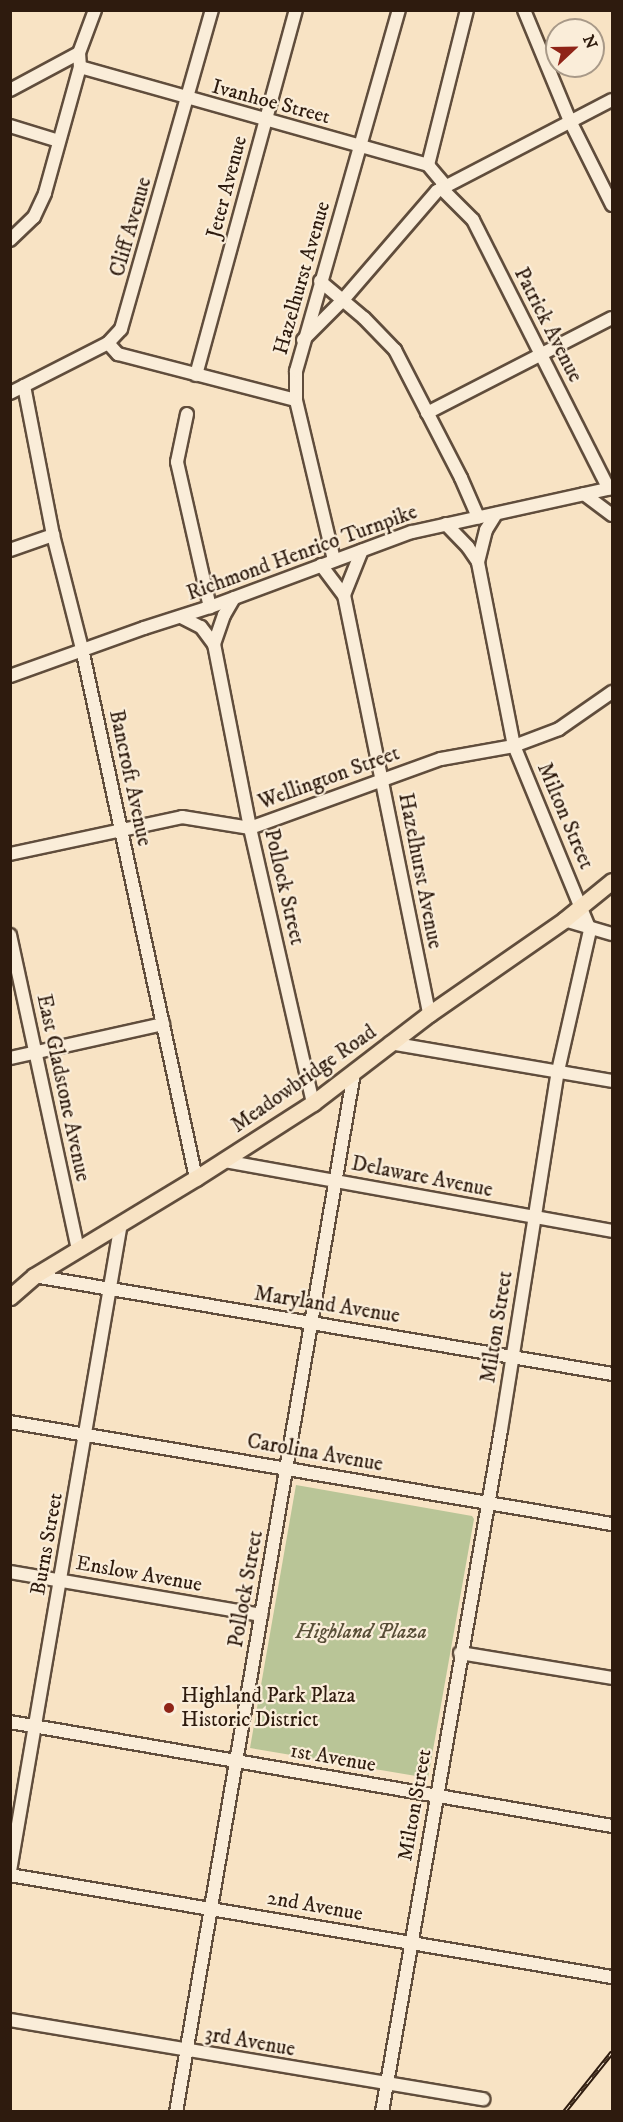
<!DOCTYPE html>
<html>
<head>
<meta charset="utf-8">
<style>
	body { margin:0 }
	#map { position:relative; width:623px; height:2122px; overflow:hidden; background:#f8e3c4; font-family:"IM FELL DW Pica",serif }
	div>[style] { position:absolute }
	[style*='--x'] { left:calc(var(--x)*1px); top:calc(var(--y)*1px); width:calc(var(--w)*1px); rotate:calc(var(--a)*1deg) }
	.green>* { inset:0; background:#b9c597 }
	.roads { filter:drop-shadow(2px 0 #604d3c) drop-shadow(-2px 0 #604d3c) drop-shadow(0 2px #604d3c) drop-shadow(0 -2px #604d3c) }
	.minor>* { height:12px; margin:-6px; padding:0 6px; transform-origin:6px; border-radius:6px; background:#faedd9 }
	.major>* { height:15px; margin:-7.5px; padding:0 7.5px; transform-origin:7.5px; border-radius:7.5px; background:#f8e3c4 }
	.rail>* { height:5px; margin-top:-2.5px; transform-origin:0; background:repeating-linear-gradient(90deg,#faedd9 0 9px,#2e1b0e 0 18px); box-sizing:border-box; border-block:2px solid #2e1b0e }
	.dots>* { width:16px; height:16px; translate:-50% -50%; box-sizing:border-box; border:3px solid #faedd9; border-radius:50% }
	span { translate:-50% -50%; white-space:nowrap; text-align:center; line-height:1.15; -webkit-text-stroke:4.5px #faedd9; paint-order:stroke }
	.street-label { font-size:21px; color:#2e1b0e }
	.park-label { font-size:21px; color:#584e37; font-style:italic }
	.poi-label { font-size:21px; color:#2e1b0e }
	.left { translate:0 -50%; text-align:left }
	.frame { position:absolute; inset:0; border:12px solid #2e1b0e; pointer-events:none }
	.north { position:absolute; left:545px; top:18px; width:60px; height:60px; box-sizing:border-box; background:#faedd9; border:2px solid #a89988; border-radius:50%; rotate:68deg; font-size:16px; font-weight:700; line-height:24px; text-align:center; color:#2e1b0e }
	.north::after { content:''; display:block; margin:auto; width:21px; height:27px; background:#8f2418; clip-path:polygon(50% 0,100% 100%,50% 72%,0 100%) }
</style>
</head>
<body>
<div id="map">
	<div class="green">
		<i style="clip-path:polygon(296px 1485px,472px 1516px,474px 1519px,428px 1778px,250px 1748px)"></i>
	</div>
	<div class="roads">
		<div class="minor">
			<i style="--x:524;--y:10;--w:120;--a:67.5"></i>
			<i style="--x:570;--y:121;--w:94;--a:63.4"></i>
			<i style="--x:80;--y:67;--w:362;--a:15.7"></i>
			<i style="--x:428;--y:165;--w:26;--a:50"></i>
			<i style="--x:10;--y:90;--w:78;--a:-28.2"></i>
			<i style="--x:10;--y:126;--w:51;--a:17"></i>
			<i style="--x:428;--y:165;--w:160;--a:-75.9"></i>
			<i style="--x:441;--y:188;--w:45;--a:45"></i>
			<i style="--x:473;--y:220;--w:301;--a:63.2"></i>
			<i style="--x:10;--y:240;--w:33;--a:-44"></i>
			<i style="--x:34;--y:217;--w:26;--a:-65"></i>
			<i style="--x:45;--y:193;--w:131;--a:-74.5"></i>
			<i style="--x:80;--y:67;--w:14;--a:-94"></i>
			<i style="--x:79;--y:53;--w:46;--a:-69.6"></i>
			<i style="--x:320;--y:281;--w:57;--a:40.1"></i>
			<i style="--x:364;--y:318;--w:45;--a:45.9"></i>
			<i style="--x:395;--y:350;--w:144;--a:62.7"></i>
			<i style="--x:461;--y:478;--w:43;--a:66.4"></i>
			<i style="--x:303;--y:340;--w:55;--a:-45"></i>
			<i style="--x:342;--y:301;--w:145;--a:-49.2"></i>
			<i style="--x:437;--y:191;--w:197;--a:-27.5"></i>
			<i style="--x:108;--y:343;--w:15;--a:48"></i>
			<i style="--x:118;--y:354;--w:184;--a:14.5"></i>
			<i style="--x:196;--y:375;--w:378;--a:-74.7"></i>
			<i style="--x:24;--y:386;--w:152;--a:79"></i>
			<i style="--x:53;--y:535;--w:118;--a:75.7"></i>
			<i style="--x:82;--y:649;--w:541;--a:77.84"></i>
			<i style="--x:10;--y:393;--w:110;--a:-27"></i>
			<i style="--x:108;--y:343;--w:19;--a:-47"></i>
			<i style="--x:121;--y:329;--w:332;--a:-74.1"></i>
			<i style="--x:427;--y:413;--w:208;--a:-27.2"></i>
			<i style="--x:187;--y:414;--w:49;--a:101.8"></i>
			<i style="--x:177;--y:462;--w:149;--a:77.2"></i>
			<i style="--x:584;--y:494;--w:35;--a:37"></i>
			<i style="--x:10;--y:550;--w:46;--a:-19.2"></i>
			<i style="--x:334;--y:560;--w:164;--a:-103.4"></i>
			<i style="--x:296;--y:400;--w:29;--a:-90"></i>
			<i style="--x:296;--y:371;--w:375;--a:-74.1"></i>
			<i style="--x:478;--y:562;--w:33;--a:-76"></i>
			<i style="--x:486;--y:530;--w:19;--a:-58"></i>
			<i style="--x:321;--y:565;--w:38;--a:53"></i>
			<i style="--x:344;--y:595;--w:428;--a:78.5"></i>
			<i style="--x:344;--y:595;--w:48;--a:-68.2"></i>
			<i style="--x:234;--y:598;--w:20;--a:120"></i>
			<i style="--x:224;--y:615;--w:31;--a:109"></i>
			<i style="--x:214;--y:644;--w:187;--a:78.9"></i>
			<i style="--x:250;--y:828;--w:282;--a:77.1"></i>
			<i style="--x:181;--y:617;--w:22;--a:27"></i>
			<i style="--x:201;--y:627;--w:21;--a:53"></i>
			<i style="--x:10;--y:676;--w:142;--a:-19.7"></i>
			<i style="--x:144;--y:628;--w:69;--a:-17.7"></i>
			<i style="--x:210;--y:607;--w:215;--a:-20.4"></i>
			<i style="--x:412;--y:532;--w:205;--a:-12.4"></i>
			<i style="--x:10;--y:854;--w:176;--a:-12.1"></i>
			<i style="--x:182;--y:817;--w:69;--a:9.2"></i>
			<i style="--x:250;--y:828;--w:203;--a:-19.9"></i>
			<i style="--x:441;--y:759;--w:74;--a:-10.1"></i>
			<i style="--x:514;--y:746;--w:48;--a:-20.7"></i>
			<i style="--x:559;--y:729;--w:65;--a:-34.9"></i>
			<i style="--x:564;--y:920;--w:50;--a:16.3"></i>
			<i style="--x:10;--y:935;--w:321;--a:77.8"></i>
			<i style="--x:390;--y:1043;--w:225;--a:9.7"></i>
			<i style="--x:10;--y:1058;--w:157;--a:-12.5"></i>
			<i style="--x:224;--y:1161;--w:394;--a:10.2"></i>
			<i style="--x:34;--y:1276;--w:586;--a:9.62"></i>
			<i style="--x:10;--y:1422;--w:611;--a:9.62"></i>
			<i style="--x:10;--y:1572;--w:255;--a:9.7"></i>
			<i style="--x:460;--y:1653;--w:154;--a:9.3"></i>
			<i style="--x:10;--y:1722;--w:611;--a:9.8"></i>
			<i style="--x:10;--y:1871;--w:657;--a:-80.28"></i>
			<i style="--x:10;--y:1875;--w:611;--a:9.62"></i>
			<i style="--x:10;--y:2020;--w:480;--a:9.5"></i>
			<i style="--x:176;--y:2112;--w:1054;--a:-80.28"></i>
			<i style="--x:382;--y:2112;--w:692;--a:-80.1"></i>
			<i style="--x:501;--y:1430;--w:363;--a:-81"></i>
			<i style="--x:558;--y:1071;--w:145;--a:-77.2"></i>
			<i style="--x:590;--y:930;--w:199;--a:-112.4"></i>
			<i style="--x:514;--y:746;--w:187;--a:-101.1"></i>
			<i style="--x:478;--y:562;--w:18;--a:-124"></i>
			<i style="--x:468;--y:547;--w:32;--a:-134"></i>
		</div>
		<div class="major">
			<i style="--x:10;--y:1297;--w:32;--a:-41"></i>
			<i style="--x:34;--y:1276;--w:189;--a:-31.2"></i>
			<i style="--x:196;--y:1178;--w:139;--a:-32.7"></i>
			<i style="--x:313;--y:1103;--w:146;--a:-37.5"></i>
			<i style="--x:429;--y:1014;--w:165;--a:-34.8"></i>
			<i style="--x:564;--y:920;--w:62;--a:-39.1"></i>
		</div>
	</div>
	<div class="rail">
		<i style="--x:564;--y:2112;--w:77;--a:-51.3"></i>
	</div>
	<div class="dots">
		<i style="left:169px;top:1708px;background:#8f2418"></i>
	</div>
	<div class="street-label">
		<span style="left:271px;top:102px;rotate:15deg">Ivanhoe Street</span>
		<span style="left:227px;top:187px;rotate:-75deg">Jeter Avenue</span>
		<span style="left:131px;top:227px;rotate:-74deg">Cliff Avenue</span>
		<span style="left:302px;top:278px;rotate:-74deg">Hazelhurst Avenue</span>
		<span style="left:548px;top:325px;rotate:63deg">Patrick Avenue</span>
		<span style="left:302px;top:553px;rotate:-20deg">Richmond Henrico Turnpike</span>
		<span style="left:130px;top:778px;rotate:78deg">Bancroft Avenue</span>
		<span style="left:329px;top:778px;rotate:-20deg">Wellington Street</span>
		<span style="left:565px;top:816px;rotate:67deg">Milton Street</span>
		<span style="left:420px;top:871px;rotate:79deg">Hazelhurst Avenue</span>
		<span style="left:284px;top:887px;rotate:77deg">Pollock Street</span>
		<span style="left:304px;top:1079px;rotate:-35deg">Meadowbridge Road</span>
		<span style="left:63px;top:1088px;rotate:78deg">East Gladstone Avenue</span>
		<span style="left:422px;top:1177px;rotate:11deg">Delaware Avenue</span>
		<span style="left:327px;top:1305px;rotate:9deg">Maryland Avenue</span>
		<span style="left:497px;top:1327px;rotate:-81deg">Milton Street</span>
		<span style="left:315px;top:1453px;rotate:10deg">Carolina Avenue</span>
		<span style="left:47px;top:1544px;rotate:-80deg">Burns Street</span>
		<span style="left:139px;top:1574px;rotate:10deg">Enslow Avenue</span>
		<span style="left:246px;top:1589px;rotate:-80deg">Pollock Street</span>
		<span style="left:333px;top:1758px;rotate:10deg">1st Avenue</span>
		<span style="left:415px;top:1805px;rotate:-80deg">Milton Street</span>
		<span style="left:315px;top:1906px;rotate:10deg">2nd Avenue</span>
		<span style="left:250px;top:2042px;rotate:10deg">3rd Avenue</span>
	</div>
	<div class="park-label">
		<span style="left:361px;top:1632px">Highland Plaza</span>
	</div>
	<div class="poi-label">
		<span class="left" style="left:181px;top:1708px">Highland Park Plaza<br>Historic District</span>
	</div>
	<div class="frame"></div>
	<div class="north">N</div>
</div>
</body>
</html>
